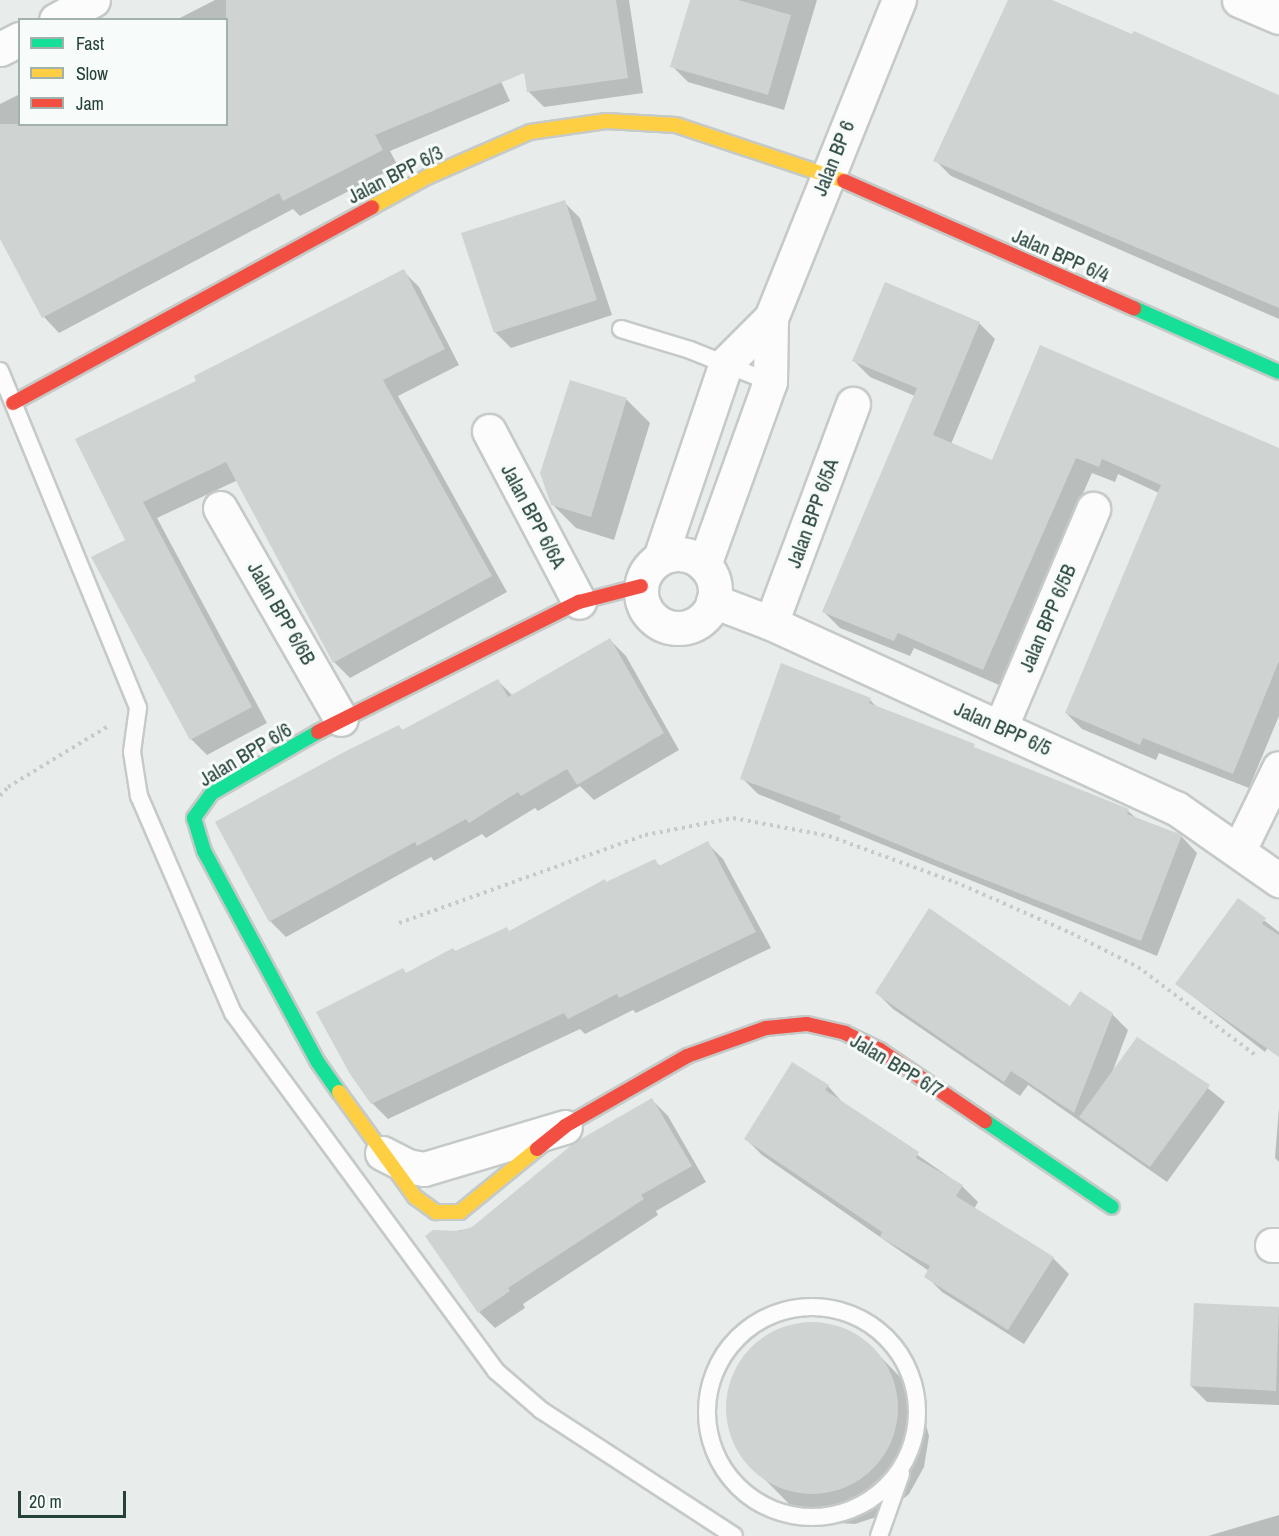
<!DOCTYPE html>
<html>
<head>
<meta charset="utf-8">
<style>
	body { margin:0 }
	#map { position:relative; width:1279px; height:1536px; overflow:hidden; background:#e8edeb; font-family:"Archivo Narrow",sans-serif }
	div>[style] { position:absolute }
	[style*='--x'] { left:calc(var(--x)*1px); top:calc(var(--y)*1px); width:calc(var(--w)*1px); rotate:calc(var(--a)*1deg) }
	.shadow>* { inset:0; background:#0003 }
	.building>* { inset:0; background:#cfd4d2 }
	.round { border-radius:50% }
	.path>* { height:4px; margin-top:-2px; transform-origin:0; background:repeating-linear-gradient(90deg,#c3ccca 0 3px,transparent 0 7.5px) }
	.roads { filter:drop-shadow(2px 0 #c5cac8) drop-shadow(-2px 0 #c5cac8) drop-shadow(0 2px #c5cac8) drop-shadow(0 -2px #c5cac8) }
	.lane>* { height:16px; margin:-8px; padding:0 8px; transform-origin:8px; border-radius:8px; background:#fcfcfc }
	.lane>.ring { margin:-8px; padding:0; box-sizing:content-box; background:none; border:16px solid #fcfcfc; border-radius:50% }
	.street>* { height:33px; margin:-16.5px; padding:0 16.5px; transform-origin:16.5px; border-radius:16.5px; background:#fcfcfc }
	.street>.ring { margin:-16.5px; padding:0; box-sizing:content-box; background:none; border:33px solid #fcfcfc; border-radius:50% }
	.fast>* { height:14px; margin:-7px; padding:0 7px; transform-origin:7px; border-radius:7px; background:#16e098 }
	.slow>* { height:14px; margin:-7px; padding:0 7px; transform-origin:7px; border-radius:7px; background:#ffcf43 }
	.jam>* { height:14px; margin:-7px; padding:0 7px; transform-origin:7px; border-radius:7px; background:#f24e42 }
	span { translate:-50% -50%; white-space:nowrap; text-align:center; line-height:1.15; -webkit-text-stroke:6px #f7fbf9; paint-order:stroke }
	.street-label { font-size:20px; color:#24423a }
	.legend { position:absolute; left:18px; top:18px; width:210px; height:108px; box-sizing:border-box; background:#f7fbf9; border:2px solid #a3b1ad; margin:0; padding:8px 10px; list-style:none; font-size:18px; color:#24423a }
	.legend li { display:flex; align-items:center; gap:12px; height:30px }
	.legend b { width:30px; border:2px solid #a3b1ad }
	.scale { position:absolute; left:18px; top:1491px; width:108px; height:27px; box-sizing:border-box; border:3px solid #24423a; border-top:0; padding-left:8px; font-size:18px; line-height:21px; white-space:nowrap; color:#24423a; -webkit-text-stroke:4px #f7fbf9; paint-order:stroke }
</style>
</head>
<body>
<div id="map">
	<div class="shadow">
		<i style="clip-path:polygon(215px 0,464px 0,510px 101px,390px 151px,398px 166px,300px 216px,293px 209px,59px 333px,44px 317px,0 215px,0 104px,20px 94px,20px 124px,226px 124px,226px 20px,176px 20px)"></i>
		<i style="clip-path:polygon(515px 0,629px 0,643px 93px,544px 107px,528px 91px)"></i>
		<i style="clip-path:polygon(691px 0,817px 0,784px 110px,688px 82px,672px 66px)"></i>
		<i style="clip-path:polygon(1009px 0,1048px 0,1279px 96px,1279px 319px,951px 176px,935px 160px)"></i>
		<i style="clip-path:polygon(564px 202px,580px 218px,612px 315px,511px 348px,495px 332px)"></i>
		<i style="clip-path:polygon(403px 271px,419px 287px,459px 365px,398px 396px,507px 592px,350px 678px,334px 662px,238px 480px,157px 518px,267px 723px,207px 755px,191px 739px,127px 540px,77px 440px,199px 382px)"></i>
		<i style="clip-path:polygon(979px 323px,995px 339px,951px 444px,993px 462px,1040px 347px,1279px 453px,1279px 716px,1249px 788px,1159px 753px,1156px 760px,1082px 729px,1066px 713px,1159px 493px,1118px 474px,1115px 482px,1092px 473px,999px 685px,914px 648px,910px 656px,840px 628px,824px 612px,915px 396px,870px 377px,854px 361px)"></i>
		<i style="clip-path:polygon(571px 382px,627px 400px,650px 423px,614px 540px,576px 528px,552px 504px)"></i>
		<i style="clip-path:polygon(610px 640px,626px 656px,679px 750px,594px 800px,580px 786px,538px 811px,535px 808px,486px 838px,482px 834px,434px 861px,431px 857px,286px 937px,270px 921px,399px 727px,404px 731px,498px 681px,513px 696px)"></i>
		<i style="clip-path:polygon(870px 700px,879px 709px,1128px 811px,1137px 819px,1182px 837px,1197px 853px,1157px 956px,758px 794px,742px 778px)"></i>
		<i style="clip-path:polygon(707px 843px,723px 859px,771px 948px,636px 1013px,633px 1010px,585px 1034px,580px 1029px,388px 1119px,372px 1103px,407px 974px,510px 932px,655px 861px,661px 867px)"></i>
		<i style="clip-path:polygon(1238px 900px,1279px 932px,1279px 1030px,1265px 1052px,1177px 984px)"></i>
		<i style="clip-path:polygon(877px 993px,1112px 1014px,1128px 1030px,1112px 1073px,1174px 1061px,1225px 1102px,1167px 1182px,1028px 1085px,1020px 1096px,893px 1009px)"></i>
		<i style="clip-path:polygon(828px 1086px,843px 1103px,962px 1186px,978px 1202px,974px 1209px,1053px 1258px,1069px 1274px,1024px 1344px,942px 1292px,926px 1276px,929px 1271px,762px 1155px,746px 1139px)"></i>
		<i style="clip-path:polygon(652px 1100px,668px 1116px,706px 1182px,656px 1211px,658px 1215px,523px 1304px,525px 1308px,495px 1328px,479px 1312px,427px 1236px,473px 1228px)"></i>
		<i style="clip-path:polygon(1279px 1107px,1279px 1162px,1275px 1158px)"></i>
		<i style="clip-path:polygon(1196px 1305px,1279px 1309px,1279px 1405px,1207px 1402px,1191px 1386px)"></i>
		<i style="clip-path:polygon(815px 1324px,846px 1331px,872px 1348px,903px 1380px,921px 1406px,929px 1436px,924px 1467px,909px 1494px,885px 1514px,855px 1524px,824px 1522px,795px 1510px,742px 1456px,729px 1428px,727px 1397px,737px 1367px,757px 1343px,784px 1328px)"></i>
		<i style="clip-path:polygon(1279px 1515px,1279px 1536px,1208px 1536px)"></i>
	</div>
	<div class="building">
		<i style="clip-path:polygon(226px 0,616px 0,628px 78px,527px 92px,524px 73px,375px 135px,383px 150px,283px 201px,279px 193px,42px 318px,0 239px,0 124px,226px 124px)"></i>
		<i style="clip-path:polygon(690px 0,738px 0,791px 15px,768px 95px,670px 67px)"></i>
		<i style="clip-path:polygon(1008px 0,1052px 0,1132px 34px,1134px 31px,1279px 95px,1279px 308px,933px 161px)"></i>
		<i style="clip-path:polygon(565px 200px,597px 300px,494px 333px,461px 233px)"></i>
		<i style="clip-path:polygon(404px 269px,445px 349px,383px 380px,492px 576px,333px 663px,226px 462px,143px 502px,252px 707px,190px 740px,91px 557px,125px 540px,75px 439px,196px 381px,194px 376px)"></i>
		<i style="clip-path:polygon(885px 282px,980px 322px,933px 435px,992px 460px,1040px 345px,1279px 448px,1279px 661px,1233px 774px,1143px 738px,1140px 745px,1065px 713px,1161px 485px,1102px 459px,1099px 467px,1076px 458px,983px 670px,898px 633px,894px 641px,822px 612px,917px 388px,852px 361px)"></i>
		<i style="clip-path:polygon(570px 380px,627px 398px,591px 517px,551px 505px,540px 473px)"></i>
		<i style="clip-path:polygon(610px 638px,664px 733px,577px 785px,567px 769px,521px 796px,518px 792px,469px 823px,466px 819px,417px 846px,415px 842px,269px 922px,215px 822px,346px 751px,399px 725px,402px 730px,498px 679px,508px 697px)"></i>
		<i style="clip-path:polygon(781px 663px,871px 698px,869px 703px,975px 744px,974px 747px,1129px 809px,1127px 814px,1182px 835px,1141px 941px,955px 868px,839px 820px,841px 816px,740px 779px)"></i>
		<i style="clip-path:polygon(708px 841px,756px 932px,619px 998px,617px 994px,568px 1019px,564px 1013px,371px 1104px,350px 1074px,316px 1012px,403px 968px,406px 973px,453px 948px,455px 951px,507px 927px,509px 931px,605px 879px,606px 882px,655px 859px,659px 866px)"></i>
		<i style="clip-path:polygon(1238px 898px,1266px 918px,1262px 924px,1279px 935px,1279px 1057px,1175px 984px)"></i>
		<i style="clip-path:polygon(929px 908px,1070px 1006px,1080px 991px,1113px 1013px,1074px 1113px,1011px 1071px,1004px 1082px,875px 993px)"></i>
		<i style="clip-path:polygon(1137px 1037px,1210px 1085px,1150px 1167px,1079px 1117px)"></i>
		<i style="clip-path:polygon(792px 1062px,829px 1085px,825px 1090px,919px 1152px,916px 1158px,963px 1185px,956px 1196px,1054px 1257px,1008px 1330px,924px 1277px,930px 1266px,880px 1237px,882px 1232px,744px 1139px)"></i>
		<i style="clip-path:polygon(652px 1098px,692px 1166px,641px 1195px,644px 1199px,508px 1288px,510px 1291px,478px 1313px,425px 1236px,433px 1230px,460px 1231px,472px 1227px,574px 1143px)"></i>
		<i style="clip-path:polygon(1194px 1303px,1279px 1307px,1276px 1391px,1190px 1386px)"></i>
		<i class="round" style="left:726px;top:1322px;width:172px;height:172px"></i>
	</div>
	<div class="path">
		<i style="--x:0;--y:796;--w:12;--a:-48"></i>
		<i style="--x:8;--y:787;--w:119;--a:-31.3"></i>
		<i style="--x:399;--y:923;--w:261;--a:-19.7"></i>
		<i style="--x:645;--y:835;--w:90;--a:-10.9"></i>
		<i style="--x:733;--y:818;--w:98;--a:10.6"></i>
		<i style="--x:829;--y:836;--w:134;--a:20.1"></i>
		<i style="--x:955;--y:882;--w:127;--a:23.7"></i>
		<i style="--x:1071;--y:933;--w:75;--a:26.9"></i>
		<i style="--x:1138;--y:967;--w:146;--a:36.9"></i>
	</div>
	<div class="roads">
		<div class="lane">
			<i style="--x:621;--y:329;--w:72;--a:16.9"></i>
			<i style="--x:690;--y:350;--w:86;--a:21.8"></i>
			<i style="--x:0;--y:371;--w:364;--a:67.7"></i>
			<i style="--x:138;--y:708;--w:44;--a:97.8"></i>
			<i style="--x:132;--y:752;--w:45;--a:81"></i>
			<i style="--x:139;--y:796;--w:236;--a:66.6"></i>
			<i style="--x:233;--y:1013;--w:444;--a:53.7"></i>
			<i style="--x:496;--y:1371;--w:60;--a:40.9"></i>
			<i style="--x:541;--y:1410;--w:230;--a:33.1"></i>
			<i class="ring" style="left:707px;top:1307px;width:194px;height:194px"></i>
			<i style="--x:879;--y:1536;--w:66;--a:-70.5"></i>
		</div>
		<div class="street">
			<i style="--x:1239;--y:0;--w:43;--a:23"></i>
			<i style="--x:56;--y:20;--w:42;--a:-28.4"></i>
			<i style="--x:0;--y:49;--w:22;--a:-27"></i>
			<i style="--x:489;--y:431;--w:193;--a:62.2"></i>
			<i style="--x:220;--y:508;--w:243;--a:60.2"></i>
			<i class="ring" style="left:641px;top:554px;width:41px;height:41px"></i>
			<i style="--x:660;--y:558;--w:206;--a:-71.3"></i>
			<i style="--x:726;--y:363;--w:64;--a:-45"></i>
			<i style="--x:704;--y:565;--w:195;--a:-70.2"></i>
			<i style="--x:770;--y:382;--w:64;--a:-89.1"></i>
			<i style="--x:771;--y:318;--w:343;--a:-68.1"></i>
			<i style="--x:713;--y:601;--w:62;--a:20.8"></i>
			<i style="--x:771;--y:623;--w:445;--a:24.6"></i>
			<i style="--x:1176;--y:808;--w:126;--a:35"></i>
			<i style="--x:771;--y:623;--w:234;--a:-69.5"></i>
			<i style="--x:1001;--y:726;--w:236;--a:-67"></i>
			<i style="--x:1239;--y:850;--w:91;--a:-64"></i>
			<i style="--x:382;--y:1153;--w:28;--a:27"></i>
			<i style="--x:407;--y:1166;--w:17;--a:10"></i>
			<i style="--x:424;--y:1169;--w:147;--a:-16.6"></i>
			<i style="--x:1272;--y:1245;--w:7;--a:0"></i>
		</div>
		<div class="fast">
			<i style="--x:1134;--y:308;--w:158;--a:23.8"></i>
			<i style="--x:318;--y:732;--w:122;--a:150.1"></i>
			<i style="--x:212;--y:793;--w:31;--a:126"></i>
			<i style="--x:194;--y:818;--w:34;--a:73"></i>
			<i style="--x:204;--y:851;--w:238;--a:61.7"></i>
			<i style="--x:317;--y:1061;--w:38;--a:55"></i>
			<i style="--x:985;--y:1121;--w:153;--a:34.1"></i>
		</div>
		<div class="slow">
			<i style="--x:372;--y:207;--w:63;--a:-28.6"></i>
			<i style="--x:427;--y:177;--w:112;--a:-23.6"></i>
			<i style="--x:530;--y:132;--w:77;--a:-8.2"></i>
			<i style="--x:606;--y:121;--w:70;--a:3.3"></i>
			<i style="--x:676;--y:125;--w:177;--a:18.4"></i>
			<i style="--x:339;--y:1092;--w:130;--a:54.1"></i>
			<i style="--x:415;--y:1197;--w:26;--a:36"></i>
			<i style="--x:436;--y:1212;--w:24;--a:0"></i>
			<i style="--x:460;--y:1212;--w:99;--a:-39.3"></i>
		</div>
		<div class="jam">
			<i style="--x:844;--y:181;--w:317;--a:23.7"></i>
			<i style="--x:13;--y:403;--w:409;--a:-28.6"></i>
			<i style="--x:318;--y:732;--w:292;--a:-26.5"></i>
			<i style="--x:579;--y:602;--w:64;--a:-14.5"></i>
			<i style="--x:537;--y:1149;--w:36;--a:-39"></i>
			<i style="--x:565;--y:1126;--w:141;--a:-29.8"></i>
			<i style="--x:687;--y:1056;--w:84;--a:-19.5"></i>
			<i style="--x:766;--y:1028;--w:41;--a:-5.6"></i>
			<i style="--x:807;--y:1024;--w:39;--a:13"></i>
			<i style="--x:845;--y:1033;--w:39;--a:26"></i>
			<i style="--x:880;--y:1050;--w:127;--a:34.1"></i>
		</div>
	</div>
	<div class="street-label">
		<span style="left:833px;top:158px;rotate:-68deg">Jalan BP 6</span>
		<span style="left:395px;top:174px;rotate:-27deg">Jalan BPP 6/3</span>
		<span style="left:1061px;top:255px;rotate:24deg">Jalan BPP 6/4</span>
		<span style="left:812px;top:513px;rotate:-70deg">Jalan BPP 6/5A</span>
		<span style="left:534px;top:516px;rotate:62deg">Jalan BPP 6/6A</span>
		<span style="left:282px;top:613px;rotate:60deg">Jalan BPP 6/6B</span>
		<span style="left:1047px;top:618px;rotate:-67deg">Jalan BPP 6/5B</span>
		<span style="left:1003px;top:728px;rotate:24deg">Jalan BPP 6/5</span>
		<span style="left:245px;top:754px;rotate:-31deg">Jalan BPP 6/6</span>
		<span style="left:897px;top:1065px;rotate:31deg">Jalan BPP 6/7</span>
	</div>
	<ul class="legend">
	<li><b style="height:8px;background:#16e098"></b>Fast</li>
	<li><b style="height:8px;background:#ffcf43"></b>Slow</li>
	<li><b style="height:8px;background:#f24e42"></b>Jam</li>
	</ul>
	<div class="scale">20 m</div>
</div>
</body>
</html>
